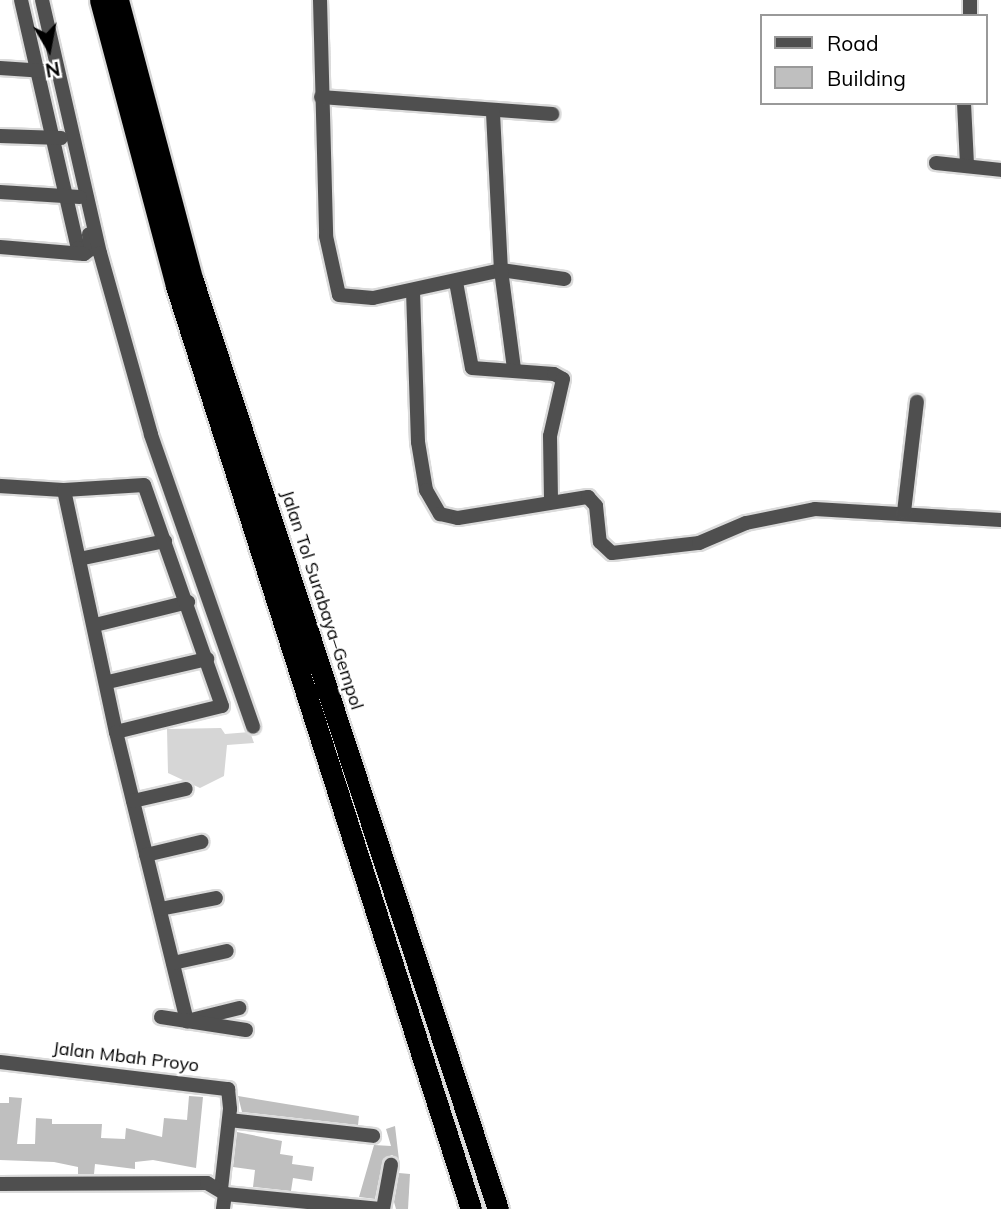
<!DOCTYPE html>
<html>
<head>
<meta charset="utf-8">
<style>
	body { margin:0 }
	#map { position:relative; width:1001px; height:1209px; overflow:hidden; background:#fff; font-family:Mulish,sans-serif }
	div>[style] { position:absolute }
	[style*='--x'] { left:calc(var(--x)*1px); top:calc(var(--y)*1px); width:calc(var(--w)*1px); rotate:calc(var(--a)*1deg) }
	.green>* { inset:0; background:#d6d6d6 }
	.building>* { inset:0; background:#bfbfbf }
	.roads { filter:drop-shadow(2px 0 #dbdbdb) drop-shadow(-2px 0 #dbdbdb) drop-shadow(0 2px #dbdbdb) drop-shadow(0 -2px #dbdbdb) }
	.minor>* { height:14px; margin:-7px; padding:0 7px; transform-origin:7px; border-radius:7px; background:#4f4f4f }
	.highway>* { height:21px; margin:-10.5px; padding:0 10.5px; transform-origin:10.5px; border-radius:10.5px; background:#000 }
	span { translate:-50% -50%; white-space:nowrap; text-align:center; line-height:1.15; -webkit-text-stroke:5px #fff; paint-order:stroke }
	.street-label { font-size:18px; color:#000 }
	.legend { position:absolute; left:760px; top:14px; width:228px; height:91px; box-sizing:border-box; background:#fff; border:2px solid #999; margin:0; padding:9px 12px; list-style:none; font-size:21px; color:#000 }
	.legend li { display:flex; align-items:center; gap:14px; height:35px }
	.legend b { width:35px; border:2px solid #999 }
	.north { position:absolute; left:14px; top:14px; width:70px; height:70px; -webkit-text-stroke:5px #fff; paint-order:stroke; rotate:170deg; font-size:19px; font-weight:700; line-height:28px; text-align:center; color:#000 }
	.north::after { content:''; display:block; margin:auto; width:24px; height:32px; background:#000; clip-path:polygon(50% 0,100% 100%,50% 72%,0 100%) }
</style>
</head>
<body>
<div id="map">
	<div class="green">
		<i style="clip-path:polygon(221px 728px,225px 734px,250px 732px,254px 743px,227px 745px,224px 776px,200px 788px,168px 773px,167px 729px)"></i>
	</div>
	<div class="building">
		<i style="clip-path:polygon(189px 1096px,203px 1097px,196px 1168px,153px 1160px,135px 1162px,135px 1169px,95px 1164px,94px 1174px,78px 1174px,78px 1167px,54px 1162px,0 1160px,0 1103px,9px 1103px,9px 1097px,22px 1098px,17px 1144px,35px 1144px,36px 1118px,52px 1119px,52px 1124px,102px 1124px,101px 1138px,125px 1139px,126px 1128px,162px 1137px,164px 1118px,187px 1120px)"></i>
		<i style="clip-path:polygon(238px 1096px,359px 1116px,358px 1125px,242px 1112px)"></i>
		<i style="clip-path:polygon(395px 1126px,399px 1160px,392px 1155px,383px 1159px,375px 1199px,359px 1197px,374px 1145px,391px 1146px,386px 1129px)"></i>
		<i style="clip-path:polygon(237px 1132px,282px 1141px,280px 1154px,293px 1156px,292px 1164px,314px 1167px,312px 1181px,293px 1178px,291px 1191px,253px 1187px,255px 1170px,233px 1167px)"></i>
		<i style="clip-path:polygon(399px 1173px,410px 1174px,408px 1209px,396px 1209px,394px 1202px)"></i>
	</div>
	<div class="roads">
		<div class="minor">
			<i style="--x:21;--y:0;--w:254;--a:77.1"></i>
			<i style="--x:78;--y:248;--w:8;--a:45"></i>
			<i style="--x:84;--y:254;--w:9;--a:-36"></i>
			<i style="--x:91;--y:249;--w:15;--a:-98"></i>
			<i style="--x:42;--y:0;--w:260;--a:77.1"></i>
			<i style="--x:100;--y:253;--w:189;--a:74.3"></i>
			<i style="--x:151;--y:435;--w:309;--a:70.7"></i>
			<i style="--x:320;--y:0;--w:236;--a:88.5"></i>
			<i style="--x:326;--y:236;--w:60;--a:77.6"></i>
			<i style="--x:339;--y:295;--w:34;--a:5"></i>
			<i style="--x:373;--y:298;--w:131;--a:-12.3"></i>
			<i style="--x:501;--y:270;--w:64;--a:8.1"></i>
			<i style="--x:970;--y:16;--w:16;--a:-90"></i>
			<i style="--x:0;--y:68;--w:45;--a:3.8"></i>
			<i style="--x:321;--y:97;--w:232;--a:4.2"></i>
			<i style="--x:964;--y:103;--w:61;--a:87.2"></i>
			<i style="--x:493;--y:113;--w:157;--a:87.1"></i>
			<i style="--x:501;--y:270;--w:100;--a:82.5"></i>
			<i style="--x:0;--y:136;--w:61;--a:1.9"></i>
			<i style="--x:936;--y:163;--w:65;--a:6.1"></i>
			<i style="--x:0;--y:192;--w:80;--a:3.6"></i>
			<i style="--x:0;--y:247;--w:84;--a:4.8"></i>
			<i style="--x:456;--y:282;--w:87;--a:79.5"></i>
			<i style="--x:472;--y:368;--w:82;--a:4.2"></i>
			<i style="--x:554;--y:374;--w:10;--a:29"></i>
			<i style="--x:563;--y:379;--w:58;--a:102.8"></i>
			<i style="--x:550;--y:436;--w:65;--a:89.1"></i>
			<i style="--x:413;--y:291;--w:151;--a:88.1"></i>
			<i style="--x:418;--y:442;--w:49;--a:80.5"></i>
			<i style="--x:426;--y:490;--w:28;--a:60"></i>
			<i style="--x:440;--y:514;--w:18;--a:13"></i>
			<i style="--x:458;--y:518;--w:132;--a:-9.2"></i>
			<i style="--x:588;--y:497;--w:12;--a:48"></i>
			<i style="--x:596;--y:506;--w:36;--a:84"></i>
			<i style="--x:600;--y:542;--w:16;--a:43"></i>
			<i style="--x:612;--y:553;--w:88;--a:-6.6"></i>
			<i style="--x:699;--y:543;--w:51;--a:-23.1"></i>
			<i style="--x:746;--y:523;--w:70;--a:-11.5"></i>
			<i style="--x:815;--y:509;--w:186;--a:3.4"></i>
			<i style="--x:0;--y:486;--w:64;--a:3.6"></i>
			<i style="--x:904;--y:512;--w:111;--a:-83.3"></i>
			<i style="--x:79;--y:559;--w:88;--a:-11.8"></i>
			<i style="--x:95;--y:625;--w:96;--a:-13.9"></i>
			<i style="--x:108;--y:682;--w:102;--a:-13.1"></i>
			<i style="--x:116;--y:732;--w:109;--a:-13.8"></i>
			<i style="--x:222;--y:706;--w:234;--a:-109.4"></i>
			<i style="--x:144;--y:485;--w:80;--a:176.4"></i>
			<i style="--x:64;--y:490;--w:248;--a:77.9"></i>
			<i style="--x:116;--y:732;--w:298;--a:76.2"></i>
			<i style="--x:187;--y:1021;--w:54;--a:-14"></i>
			<i style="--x:133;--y:801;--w:54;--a:-12.8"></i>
			<i style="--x:146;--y:855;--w:57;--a:-13.3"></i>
			<i style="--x:160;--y:909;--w:57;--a:-11.1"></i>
			<i style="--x:173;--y:963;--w:55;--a:-12.5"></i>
			<i style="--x:161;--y:1017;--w:86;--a:8.7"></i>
			<i style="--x:0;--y:1062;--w:230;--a:6.8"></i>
			<i style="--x:228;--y:1089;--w:20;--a:84"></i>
			<i style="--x:230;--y:1109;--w:81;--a:96.4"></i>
			<i style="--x:229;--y:1120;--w:145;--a:6.3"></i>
			<i style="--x:0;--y:1184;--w:207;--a:-0.3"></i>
			<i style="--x:207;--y:1183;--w:21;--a:31"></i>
			<i style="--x:225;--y:1194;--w:15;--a:98"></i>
			<i style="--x:225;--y:1194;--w:156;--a:5.5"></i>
			<i style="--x:383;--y:1209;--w:45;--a:-79.7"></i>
		</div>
		<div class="highway">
			<i style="--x:100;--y:0;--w:296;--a:75.1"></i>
			<i style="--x:176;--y:286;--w:969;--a:72.28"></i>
			<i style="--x:118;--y:0;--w:291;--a:75.1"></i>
			<i style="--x:193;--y:281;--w:977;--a:71.81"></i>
		</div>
	</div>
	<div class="street-label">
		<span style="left:322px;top:600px;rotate:72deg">Jalan Tol Surabaya–Gempol</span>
		<span style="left:126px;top:1057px;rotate:7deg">Jalan Mbah Proyo</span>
	</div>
	<ul class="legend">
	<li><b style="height:9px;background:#4f4f4f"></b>Road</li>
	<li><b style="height:19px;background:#bfbfbf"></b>Building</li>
	</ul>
	<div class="north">N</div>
</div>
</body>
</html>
